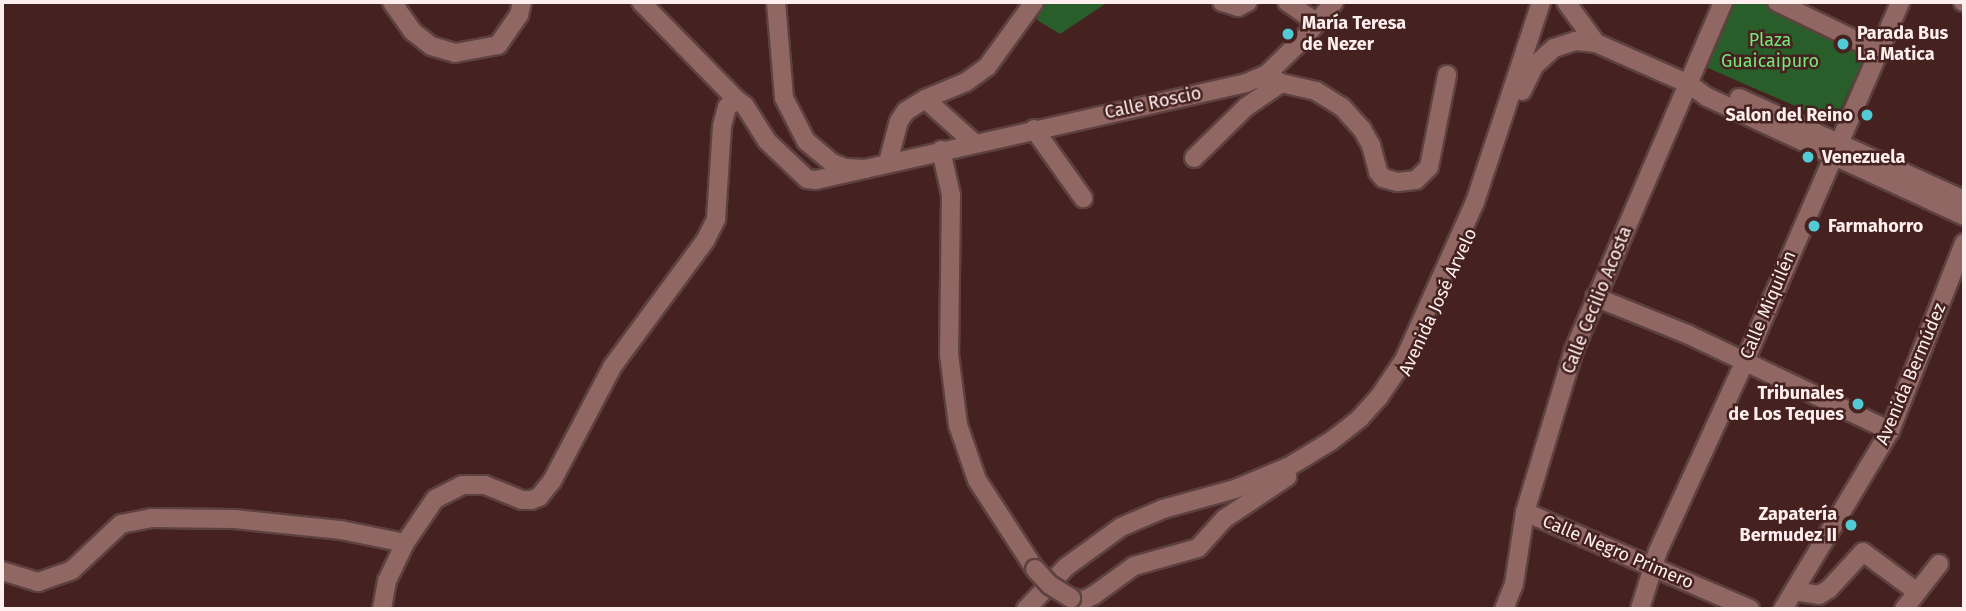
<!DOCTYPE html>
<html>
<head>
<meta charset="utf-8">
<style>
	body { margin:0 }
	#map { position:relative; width:1966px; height:611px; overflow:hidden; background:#452220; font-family:"Fira Sans",sans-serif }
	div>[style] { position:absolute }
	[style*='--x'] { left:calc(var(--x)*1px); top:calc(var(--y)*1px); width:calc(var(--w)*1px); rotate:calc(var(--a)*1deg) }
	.green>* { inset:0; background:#295e2b }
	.roads { filter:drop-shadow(2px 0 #5d4140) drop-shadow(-2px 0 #5d4140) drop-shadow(0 2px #5d4140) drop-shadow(0 -2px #5d4140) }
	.minor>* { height:18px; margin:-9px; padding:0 9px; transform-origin:9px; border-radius:9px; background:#906763 }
	.bridges { filter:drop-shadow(2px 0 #5d4140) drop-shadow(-2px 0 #5d4140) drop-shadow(0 2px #5d4140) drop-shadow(0 -2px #5d4140) }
	.minor-bridge>* { height:18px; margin:-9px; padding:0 9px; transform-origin:9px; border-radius:9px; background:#906763 }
	.dots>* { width:19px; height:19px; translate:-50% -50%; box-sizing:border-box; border:4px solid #452220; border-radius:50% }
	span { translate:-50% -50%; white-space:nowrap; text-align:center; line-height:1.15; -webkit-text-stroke:5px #452220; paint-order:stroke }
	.poi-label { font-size:18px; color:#feefee; font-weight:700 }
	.left { translate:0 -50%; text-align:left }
	.right { translate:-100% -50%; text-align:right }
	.park-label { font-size:18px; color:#75e779 }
	.street-label { font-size:18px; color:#feefee }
	.frame { position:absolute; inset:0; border:4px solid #feefee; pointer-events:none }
</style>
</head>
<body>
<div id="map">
	<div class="green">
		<i style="clip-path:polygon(1039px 2px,1108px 2px,1060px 34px,1037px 20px)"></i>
		<i style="clip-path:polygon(1732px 2px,1762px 2px,1863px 49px,1864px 59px,1834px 123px,1708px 68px,1709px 57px)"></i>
	</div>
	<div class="roads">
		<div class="minor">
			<i style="--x:392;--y:2;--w:35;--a:55"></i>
			<i style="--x:412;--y:31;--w:24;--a:38"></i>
			<i style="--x:431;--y:46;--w:25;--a:16"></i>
			<i style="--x:455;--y:53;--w:44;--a:-10.5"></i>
			<i style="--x:498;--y:45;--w:37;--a:-55"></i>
			<i style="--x:519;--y:15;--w:13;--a:-77"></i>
			<i style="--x:641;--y:2;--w:137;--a:45.6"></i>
			<i style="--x:776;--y:2;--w:96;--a:85.2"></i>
			<i style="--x:784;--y:98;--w:48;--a:62.9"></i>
			<i style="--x:806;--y:141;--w:34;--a:40"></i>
			<i style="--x:832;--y:163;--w:15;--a:20"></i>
			<i style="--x:846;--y:168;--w:19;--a:3"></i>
			<i style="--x:865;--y:169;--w:391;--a:-12.7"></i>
			<i style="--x:1246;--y:83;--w:23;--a:-23"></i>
			<i style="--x:1267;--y:74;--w:53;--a:-44.2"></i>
			<i style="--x:1305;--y:37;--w:45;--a:-50.4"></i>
			<i style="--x:1222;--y:2;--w:17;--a:17"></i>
			<i style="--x:1238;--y:7;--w:11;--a:-27"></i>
			<i style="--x:1287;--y:2;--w:37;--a:35"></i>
			<i style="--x:1566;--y:2;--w:51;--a:53.8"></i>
			<i style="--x:1596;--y:43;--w:102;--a:23.8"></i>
			<i style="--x:1689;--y:84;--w:22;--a:36"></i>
			<i style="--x:1707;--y:97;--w:283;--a:24.8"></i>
			<i style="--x:1777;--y:2;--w:112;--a:25.9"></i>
			<i style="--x:1963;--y:2;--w:1;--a:0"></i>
			<i style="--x:1267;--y:74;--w:17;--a:33"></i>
			<i style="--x:1281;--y:83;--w:36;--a:13"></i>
			<i style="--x:1316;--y:91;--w:31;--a:32"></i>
			<i style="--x:1342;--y:107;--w:30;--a:48"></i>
			<i style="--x:1362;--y:129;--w:18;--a:61"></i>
			<i style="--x:1371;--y:145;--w:28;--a:75"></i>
			<i style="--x:1378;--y:172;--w:8;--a:50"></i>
			<i style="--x:1383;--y:178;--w:15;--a:16"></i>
			<i style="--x:1397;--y:182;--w:19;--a:-6"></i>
			<i style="--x:1416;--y:180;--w:18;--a:-45"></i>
			<i style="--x:1429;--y:167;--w:94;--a:-78.9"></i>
			<i style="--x:1522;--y:91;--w:28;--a:-64"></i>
			<i style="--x:1534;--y:66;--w:27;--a:-42"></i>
			<i style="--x:1554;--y:48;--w:23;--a:-18"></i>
			<i style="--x:1576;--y:41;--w:20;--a:6"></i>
			<i style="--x:1739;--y:98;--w:247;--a:24.4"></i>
			<i style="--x:1034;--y:129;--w:85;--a:54.6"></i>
			<i style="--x:973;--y:142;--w:64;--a:-138.1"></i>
			<i style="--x:925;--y:99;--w:44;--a:-22.5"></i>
			<i style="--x:966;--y:82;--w:26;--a:-36"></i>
			<i style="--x:987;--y:67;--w:80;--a:-54.1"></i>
			<i style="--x:941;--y:150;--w:46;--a:77.5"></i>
			<i style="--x:951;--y:195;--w:159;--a:90.7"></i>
			<i style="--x:949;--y:354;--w:72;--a:82.8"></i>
			<i style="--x:958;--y:425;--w:58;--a:70.9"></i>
			<i style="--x:977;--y:480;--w:106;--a:56.9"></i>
			<i style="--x:1194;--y:158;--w:73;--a:-44.4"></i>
			<i style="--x:1246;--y:107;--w:42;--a:-34.4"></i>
			<i style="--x:888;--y:162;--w:42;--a:-75"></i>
			<i style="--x:899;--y:121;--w:12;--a:-55"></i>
			<i style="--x:906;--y:111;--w:22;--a:-32"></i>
			<i style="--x:1595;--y:297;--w:99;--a:21.9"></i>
			<i style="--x:1687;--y:334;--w:225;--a:25.5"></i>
			<i style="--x:1525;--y:512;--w:245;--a:23.3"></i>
			<i style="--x:2;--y:571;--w:38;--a:17"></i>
			<i style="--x:38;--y:582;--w:36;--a:-19"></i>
			<i style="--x:72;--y:570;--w:67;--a:-43.2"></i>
			<i style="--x:121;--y:524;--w:32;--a:-11"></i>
			<i style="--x:152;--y:518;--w:82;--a:0.7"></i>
			<i style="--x:234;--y:519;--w:108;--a:5.9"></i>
			<i style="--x:341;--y:530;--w:65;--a:11.5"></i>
			<i style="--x:1794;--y:591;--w:25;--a:9"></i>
			<i style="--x:1819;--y:595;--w:12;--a:-31"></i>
			<i style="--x:1829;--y:589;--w:50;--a:-47.4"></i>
			<i style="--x:1863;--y:552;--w:67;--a:36.5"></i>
			<i style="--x:1071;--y:598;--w:13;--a:9"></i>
			<i style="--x:1084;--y:600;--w:11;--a:-27"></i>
			<i style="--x:1094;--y:595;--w:49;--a:-35.9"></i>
			<i style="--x:1134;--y:566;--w:66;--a:-15.7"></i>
			<i style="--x:1198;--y:548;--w:39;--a:-48"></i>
			<i style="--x:1224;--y:519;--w:76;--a:-33.7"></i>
			<i style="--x:382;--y:609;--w:28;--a:-80"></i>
			<i style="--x:387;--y:581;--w:42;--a:-64.7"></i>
			<i style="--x:405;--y:543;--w:53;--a:-55.7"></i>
			<i style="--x:435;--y:499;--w:30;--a:-27"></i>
			<i style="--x:462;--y:485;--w:23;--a:0"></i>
			<i style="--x:485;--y:485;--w:40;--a:22"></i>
			<i style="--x:522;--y:500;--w:9;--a:0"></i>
			<i style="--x:531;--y:500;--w:9;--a:-21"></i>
			<i style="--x:539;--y:497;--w:21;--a:-51"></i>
			<i style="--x:552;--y:481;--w:129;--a:-62.2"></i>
			<i style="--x:612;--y:367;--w:157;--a:-53.6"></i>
			<i style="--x:705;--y:241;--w:25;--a:-63"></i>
			<i style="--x:716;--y:219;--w:93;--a:-86.3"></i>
			<i style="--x:722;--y:126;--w:20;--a:-75"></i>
			<i style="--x:727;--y:107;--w:12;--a:-35"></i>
			<i style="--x:737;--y:100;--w:10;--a:37"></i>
			<i style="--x:745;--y:106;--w:41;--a:57.8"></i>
			<i style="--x:767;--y:141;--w:55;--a:43.5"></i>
			<i style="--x:807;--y:179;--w:9;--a:6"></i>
			<i style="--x:816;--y:180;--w:50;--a:-12.7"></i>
			<i style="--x:1026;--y:609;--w:58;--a:-46.4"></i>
			<i style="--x:1066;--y:567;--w:68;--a:-36"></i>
			<i style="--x:1121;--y:527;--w:46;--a:-23.2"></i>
			<i style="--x:1163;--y:509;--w:75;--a:-15.5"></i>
			<i style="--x:1235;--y:489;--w:60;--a:-22.7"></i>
			<i style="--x:1290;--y:466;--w:48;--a:-31.4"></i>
			<i style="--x:1331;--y:441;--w:37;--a:-38"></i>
			<i style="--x:1360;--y:418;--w:28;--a:-48"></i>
			<i style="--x:1379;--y:397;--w:45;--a:-56"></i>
			<i style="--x:1404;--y:360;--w:173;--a:-65.8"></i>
			<i style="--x:1475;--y:202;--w:211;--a:-71.7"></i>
			<i style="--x:1504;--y:609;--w:27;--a:-68"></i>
			<i style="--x:1514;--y:584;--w:73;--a:-81.3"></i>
			<i style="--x:1525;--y:512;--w:169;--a:-73.2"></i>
			<i style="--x:1574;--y:350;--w:379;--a:-66.8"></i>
			<i style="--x:1640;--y:609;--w:61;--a:-72.8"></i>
			<i style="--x:1658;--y:551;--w:209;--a:-65.4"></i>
			<i style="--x:1745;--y:361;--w:391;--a:-66.6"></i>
			<i style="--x:1783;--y:609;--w:208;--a:-59"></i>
			<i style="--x:1890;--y:431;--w:202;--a:-68.5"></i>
			<i style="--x:1904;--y:609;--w:57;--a:-52.1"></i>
		</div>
	</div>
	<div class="bridges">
		<div class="minor-bridge">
			<i style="--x:1035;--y:569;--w:22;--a:47"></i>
			<i style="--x:1050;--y:585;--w:25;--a:32"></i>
		</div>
	</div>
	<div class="dots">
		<i style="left:1288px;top:34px;background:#52cbd7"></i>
		<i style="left:1843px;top:44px;background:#52cbd7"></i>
		<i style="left:1867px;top:115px;background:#52cbd7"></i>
		<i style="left:1808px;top:157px;background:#52cbd7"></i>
		<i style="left:1814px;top:226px;background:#52cbd7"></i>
		<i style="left:1858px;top:404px;background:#52cbd7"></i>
		<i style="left:1851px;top:525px;background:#52cbd7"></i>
	</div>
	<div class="poi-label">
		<span class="left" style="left:1302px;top:34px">María Teresa<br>de Nezer</span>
		<span class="left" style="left:1857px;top:44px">Parada Bus<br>La Matica</span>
		<span class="right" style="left:1853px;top:115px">Salon del Reino</span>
		<span class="left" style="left:1822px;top:157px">Venezuela</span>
		<span class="left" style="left:1828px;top:226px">Farmahorro</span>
		<span class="right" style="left:1844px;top:404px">Tribunales<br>de Los Teques</span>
		<span class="right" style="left:1837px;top:525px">Zapatería<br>Bermudez II</span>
	</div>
	<div class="park-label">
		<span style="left:1770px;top:51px">Plaza<br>Guaicaipuro</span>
	</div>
	<div class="street-label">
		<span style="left:1153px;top:103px;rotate:-12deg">Calle Roscio</span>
		<span style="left:1597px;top:300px;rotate:-68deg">Calle Cecilio Acosta</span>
		<span style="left:1438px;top:302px;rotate:-65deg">Avenida José Arvelo</span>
		<span style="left:1768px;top:305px;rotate:-67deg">Calle Miquilén</span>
		<span style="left:1911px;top:374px;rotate:-67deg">Avenida Bermúdez</span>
		<span style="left:1618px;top:552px;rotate:23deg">Calle Negro Primero</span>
	</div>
	<div class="frame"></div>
</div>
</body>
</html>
